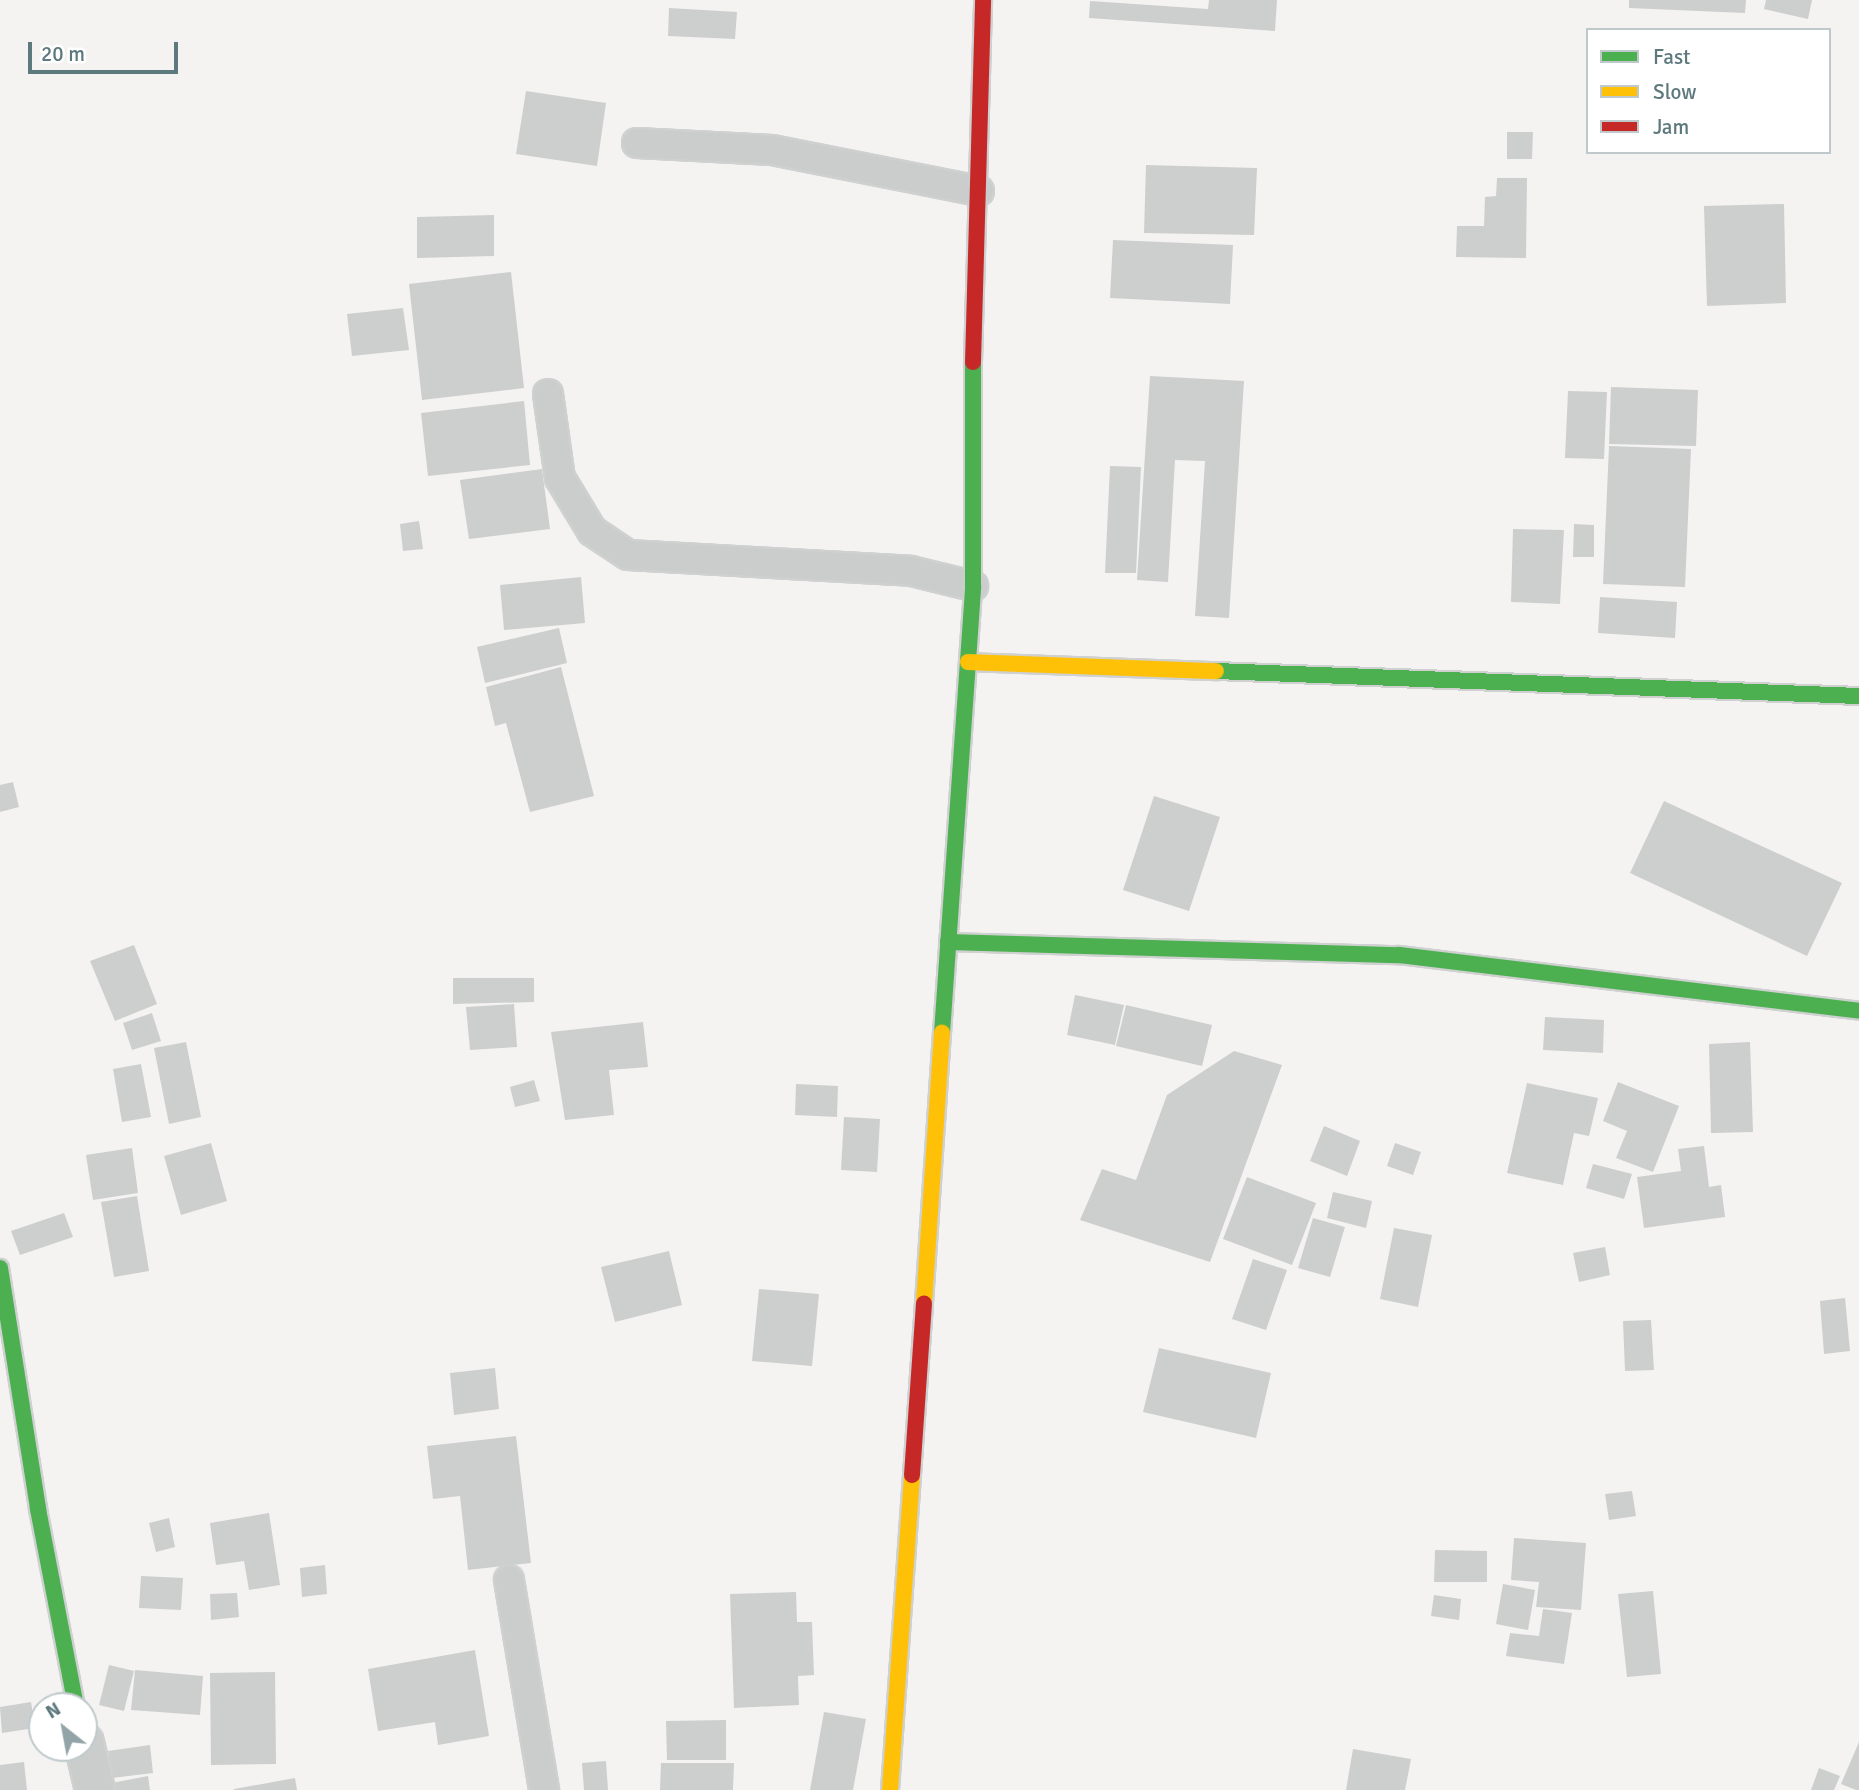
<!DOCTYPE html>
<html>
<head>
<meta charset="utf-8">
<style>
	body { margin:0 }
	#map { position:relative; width:1859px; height:1790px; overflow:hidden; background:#f4f3f2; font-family:Signika,sans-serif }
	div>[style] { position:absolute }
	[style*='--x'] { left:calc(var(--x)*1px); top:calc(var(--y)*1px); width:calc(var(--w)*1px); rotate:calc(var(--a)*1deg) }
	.building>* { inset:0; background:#cdcfce }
	.roads { filter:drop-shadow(2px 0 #cfd1d1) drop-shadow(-2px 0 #cfd1d1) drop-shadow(0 2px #cfd1d1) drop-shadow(0 -2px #cfd1d1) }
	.lane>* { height:28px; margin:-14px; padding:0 14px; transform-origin:14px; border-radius:14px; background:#cbcdcd }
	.street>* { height:38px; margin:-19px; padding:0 19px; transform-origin:19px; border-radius:19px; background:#cbcdcd }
	.fast>* { height:16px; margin:-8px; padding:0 8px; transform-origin:8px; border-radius:8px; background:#4caf50 }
	.slow>* { height:16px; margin:-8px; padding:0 8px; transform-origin:8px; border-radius:8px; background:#ffc107 }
	.jam>* { height:16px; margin:-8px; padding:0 8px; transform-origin:8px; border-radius:8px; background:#c62828 }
	span { translate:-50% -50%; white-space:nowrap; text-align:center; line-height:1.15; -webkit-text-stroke:7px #fff; paint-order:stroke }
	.legend { position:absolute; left:1586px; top:28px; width:245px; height:126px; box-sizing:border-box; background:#fff; border:2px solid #bfc9cb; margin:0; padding:9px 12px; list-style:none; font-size:21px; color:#5e797e }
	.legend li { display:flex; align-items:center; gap:14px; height:35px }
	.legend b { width:35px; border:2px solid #bfc9cb }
	.north { position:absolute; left:28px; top:1692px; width:70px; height:70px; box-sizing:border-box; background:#fff; border:2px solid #bfc9cb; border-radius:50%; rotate:329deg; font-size:19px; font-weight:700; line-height:28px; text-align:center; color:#5e797e }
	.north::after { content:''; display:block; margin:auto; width:24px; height:32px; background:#92a4a7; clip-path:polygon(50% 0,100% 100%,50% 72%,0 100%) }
	.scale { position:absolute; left:28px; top:42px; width:150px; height:32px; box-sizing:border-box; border:4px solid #5e797e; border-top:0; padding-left:9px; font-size:21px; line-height:24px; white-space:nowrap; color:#5e797e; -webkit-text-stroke:5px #fff; paint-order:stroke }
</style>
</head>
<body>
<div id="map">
	<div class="building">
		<i style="clip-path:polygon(1209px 0,1277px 0,1275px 31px,1089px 18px,1090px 1px,1208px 9px)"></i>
		<i style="clip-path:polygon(1629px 0,1746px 0,1745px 13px,1629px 8px)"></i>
		<i style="clip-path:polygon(1766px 0,1812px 0,1808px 19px,1764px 9px)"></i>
		<i style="clip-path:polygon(669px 8px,737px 12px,735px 39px,668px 36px)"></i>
		<i style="clip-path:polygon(526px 91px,606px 103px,597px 166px,516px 154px)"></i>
		<i style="clip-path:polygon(1507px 132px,1533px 132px,1532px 159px,1507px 159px)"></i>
		<i style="clip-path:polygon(1146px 165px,1257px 168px,1254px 235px,1144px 233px)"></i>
		<i style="clip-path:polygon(1497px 178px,1527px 178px,1526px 258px,1456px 257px,1457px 226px,1484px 226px,1485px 197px,1496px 196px)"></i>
		<i style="clip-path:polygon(1784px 204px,1786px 303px,1707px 306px,1704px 206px)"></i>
		<i style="clip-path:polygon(494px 215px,494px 256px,417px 258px,417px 217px)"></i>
		<i style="clip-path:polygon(1113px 240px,1233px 245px,1230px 304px,1110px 298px)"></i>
		<i style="clip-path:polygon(511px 272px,524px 388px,422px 400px,409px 284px)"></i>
		<i style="clip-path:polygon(403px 308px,409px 350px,352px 356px,347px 314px)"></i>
		<i style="clip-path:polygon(1150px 376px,1244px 381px,1229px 618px,1195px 616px,1205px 461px,1175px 460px,1168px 582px,1137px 580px)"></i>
		<i style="clip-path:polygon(1611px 387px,1698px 390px,1696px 446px,1609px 444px)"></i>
		<i style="clip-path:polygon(1568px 391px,1607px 392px,1604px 459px,1565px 458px)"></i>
		<i style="clip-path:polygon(524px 401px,530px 465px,428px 476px,421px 413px)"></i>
		<i style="clip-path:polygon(1609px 446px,1691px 449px,1685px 587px,1603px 584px)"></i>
		<i style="clip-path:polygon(1110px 466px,1141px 467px,1136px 573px,1105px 573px)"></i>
		<i style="clip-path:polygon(542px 469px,550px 529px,469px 539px,460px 480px)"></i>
		<i style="clip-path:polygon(419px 521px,423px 549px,403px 551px,400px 524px)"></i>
		<i style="clip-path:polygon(1574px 524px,1594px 525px,1594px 557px,1573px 557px)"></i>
		<i style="clip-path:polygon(1513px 529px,1564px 530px,1560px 604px,1511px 602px)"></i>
		<i style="clip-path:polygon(581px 577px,585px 623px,504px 630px,500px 585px)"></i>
		<i style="clip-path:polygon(1600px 597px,1677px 602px,1675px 638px,1598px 633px)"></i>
		<i style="clip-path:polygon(559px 628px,567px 663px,485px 683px,477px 647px)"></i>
		<i style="clip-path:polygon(561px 667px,594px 796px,530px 812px,506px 723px,495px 726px,486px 687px)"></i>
		<i style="clip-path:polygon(13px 782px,19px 807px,0 812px,0 785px)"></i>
		<i style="clip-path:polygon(1154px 796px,1220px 817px,1189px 911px,1123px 890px)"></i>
		<i style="clip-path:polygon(1664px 801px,1842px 883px,1807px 956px,1630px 873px)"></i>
		<i style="clip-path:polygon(134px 945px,157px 1004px,115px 1021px,90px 961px)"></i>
		<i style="clip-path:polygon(453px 978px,534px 978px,534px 1002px,453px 1004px)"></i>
		<i style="clip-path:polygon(1075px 995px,1124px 1005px,1115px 1045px,1067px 1035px)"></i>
		<i style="clip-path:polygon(514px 1004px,517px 1047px,470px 1050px,466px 1007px)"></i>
		<i style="clip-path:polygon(1126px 1005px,1212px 1025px,1202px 1066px,1116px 1046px)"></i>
		<i style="clip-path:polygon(152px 1013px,161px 1041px,132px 1050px,123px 1023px)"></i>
		<i style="clip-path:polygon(1545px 1017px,1604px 1020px,1603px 1053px,1543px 1050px)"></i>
		<i style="clip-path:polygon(643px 1022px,648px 1067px,609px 1070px,614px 1115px,565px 1120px,551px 1032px)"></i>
		<i style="clip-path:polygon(186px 1042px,201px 1117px,169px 1124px,154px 1048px)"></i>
		<i style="clip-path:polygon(1750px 1042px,1753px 1132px,1711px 1133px,1709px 1044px)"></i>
		<i style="clip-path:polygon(1234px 1051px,1282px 1065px,1210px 1262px,1080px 1220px,1102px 1169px,1136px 1180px,1167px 1095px)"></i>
		<i style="clip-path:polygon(141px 1064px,151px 1117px,122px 1122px,113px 1069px)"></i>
		<i style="clip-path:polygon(534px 1080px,540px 1101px,515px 1107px,510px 1087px)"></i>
		<i style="clip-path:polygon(1618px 1082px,1679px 1106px,1653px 1172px,1616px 1158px,1627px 1131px,1603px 1121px)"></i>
		<i style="clip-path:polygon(1527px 1083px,1598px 1098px,1589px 1136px,1574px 1133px,1563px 1185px,1507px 1173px)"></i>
		<i style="clip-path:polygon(796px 1084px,838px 1086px,837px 1117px,795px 1115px)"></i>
		<i style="clip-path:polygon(844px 1117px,880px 1119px,877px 1172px,841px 1170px)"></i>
		<i style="clip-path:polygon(1324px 1126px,1360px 1141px,1347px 1176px,1310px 1161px)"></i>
		<i style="clip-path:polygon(211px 1143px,227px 1201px,181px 1215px,164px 1156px)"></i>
		<i style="clip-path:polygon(1395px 1143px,1421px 1152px,1413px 1175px,1387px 1166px)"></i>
		<i style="clip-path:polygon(1704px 1146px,1709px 1187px,1721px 1185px,1725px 1217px,1644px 1228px,1637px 1177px,1681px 1171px,1678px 1149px)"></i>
		<i style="clip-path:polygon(132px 1148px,138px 1193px,93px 1200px,86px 1155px)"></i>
		<i style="clip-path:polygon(1593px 1164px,1632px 1174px,1624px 1199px,1586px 1188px)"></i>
		<i style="clip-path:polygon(1247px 1177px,1316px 1203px,1292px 1265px,1223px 1239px)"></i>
		<i style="clip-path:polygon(1333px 1192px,1372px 1201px,1366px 1228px,1327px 1218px)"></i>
		<i style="clip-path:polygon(137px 1196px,149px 1271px,114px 1277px,101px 1202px)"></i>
		<i style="clip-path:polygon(64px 1213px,73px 1237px,20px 1255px,11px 1231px)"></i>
		<i style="clip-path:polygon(1313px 1218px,1345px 1227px,1330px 1277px,1298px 1268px)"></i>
		<i style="clip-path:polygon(1394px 1228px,1432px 1235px,1418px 1307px,1380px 1299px)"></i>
		<i style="clip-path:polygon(1605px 1247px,1610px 1275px,1579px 1282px,1573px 1253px)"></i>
		<i style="clip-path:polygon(669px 1251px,682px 1305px,615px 1322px,601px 1267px)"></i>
		<i style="clip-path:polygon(1253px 1259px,1287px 1270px,1266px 1330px,1232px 1319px)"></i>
		<i style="clip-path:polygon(759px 1289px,819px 1294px,812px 1366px,752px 1361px)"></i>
		<i style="clip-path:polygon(1845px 1298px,1850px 1351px,1824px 1354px,1820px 1301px)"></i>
		<i style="clip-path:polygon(1651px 1320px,1654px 1370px,1625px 1371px,1623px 1321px)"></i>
		<i style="clip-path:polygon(1159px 1348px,1271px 1373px,1256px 1438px,1143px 1412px)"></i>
		<i style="clip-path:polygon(495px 1368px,499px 1409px,454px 1415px,450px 1373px)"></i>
		<i style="clip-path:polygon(516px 1436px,531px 1563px,468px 1570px,460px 1496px,433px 1499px,427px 1446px)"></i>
		<i style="clip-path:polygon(1632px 1491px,1636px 1516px,1609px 1520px,1605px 1494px)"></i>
		<i style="clip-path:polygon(269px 1513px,280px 1585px,249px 1590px,244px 1561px,216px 1565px,210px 1523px)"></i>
		<i style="clip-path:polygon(169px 1518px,175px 1547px,156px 1552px,149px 1523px)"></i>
		<i style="clip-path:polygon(1514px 1538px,1586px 1543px,1581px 1610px,1536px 1607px,1539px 1582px,1511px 1580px)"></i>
		<i style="clip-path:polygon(1435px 1550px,1487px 1551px,1487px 1582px,1434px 1582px)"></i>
		<i style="clip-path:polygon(325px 1565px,327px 1594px,302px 1597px,300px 1568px)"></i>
		<i style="clip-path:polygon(141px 1576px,183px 1578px,181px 1610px,139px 1608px)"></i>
		<i style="clip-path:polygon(1503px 1584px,1535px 1590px,1528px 1630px,1496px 1624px)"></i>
		<i style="clip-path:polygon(1653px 1591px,1661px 1674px,1627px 1677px,1618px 1594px)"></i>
		<i style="clip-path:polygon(796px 1592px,797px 1622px,812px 1622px,814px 1675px,798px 1676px,799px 1705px,734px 1708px,730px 1594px)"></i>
		<i style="clip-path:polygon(237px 1593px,239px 1617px,211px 1620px,210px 1594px)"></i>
		<i style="clip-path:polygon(1434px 1595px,1461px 1599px,1459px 1620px,1431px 1616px)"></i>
		<i style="clip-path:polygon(1543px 1609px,1572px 1613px,1564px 1664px,1506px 1656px,1510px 1633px,1539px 1636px)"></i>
		<i style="clip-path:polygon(475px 1650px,489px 1736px,438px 1745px,435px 1722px,378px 1731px,368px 1669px)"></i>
		<i style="clip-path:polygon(109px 1665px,134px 1671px,124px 1711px,99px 1705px)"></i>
		<i style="clip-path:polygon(135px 1670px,203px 1676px,200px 1715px,131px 1710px)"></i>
		<i style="clip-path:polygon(275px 1672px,276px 1764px,211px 1765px,210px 1673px)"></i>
		<i style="clip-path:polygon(31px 1702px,35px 1728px,2px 1733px,0 1707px)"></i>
		<i style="clip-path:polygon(824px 1712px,866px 1719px,853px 1790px,810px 1790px)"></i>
		<i style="clip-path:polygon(726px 1720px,726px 1760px,667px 1760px,666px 1721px)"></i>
		<i style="clip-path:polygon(1859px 1742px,1859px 1790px,1856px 1790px,1841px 1784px)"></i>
		<i style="clip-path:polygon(150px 1745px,153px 1773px,112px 1778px,108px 1751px)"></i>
		<i style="clip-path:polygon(1353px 1749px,1411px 1759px,1405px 1790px,1346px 1790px)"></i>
		<i style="clip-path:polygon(606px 1761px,608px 1790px,584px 1790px,582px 1763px)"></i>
		<i style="clip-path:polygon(24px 1762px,27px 1790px,0 1790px,0 1765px)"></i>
		<i style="clip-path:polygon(661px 1763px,734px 1763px,733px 1790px,660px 1790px)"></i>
		<i style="clip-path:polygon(1819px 1768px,1840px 1776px,1834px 1790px,1811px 1790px)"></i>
		<i style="clip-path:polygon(148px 1776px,150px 1790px,107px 1790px,106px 1784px)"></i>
		<i style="clip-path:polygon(295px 1778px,297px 1790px,234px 1790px,234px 1789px)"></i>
	</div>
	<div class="roads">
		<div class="lane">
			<i style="--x:637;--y:143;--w:135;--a:3"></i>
			<i style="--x:772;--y:150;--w:211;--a:11.2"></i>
			<i style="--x:548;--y:394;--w:85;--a:81.9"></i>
			<i style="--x:560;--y:478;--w:62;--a:58.9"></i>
			<i style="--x:592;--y:531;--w:43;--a:33.7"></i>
			<i style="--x:628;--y:555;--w:283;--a:3.2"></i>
			<i style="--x:911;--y:571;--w:64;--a:13.6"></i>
			<i style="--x:509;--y:1580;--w:213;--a:80.5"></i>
		</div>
		<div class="street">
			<i style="--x:84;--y:1743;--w:48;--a:76.8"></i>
		</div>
		<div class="fast">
			<i style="--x:1216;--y:671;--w:643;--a:2.23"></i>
			<i style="--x:948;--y:942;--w:451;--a:1.7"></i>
			<i style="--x:1399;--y:955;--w:463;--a:6.9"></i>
			<i style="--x:942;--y:1033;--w:448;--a:-86"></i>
			<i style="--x:973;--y:586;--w:224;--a:-90"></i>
			<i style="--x:0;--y:1268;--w:244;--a:81"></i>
			<i style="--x:38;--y:1509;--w:201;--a:79.1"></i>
		</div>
		<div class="slow">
			<i style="--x:968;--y:662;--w:248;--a:2.1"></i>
			<i style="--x:924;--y:1303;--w:271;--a:-86.2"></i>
			<i style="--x:890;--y:1790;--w:316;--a:-86"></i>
		</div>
		<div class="jam">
			<i style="--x:973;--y:362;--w:362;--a:-88.4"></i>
			<i style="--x:912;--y:1475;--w:172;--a:-86"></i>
		</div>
	</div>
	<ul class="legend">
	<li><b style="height:9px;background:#4caf50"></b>Fast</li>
	<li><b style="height:9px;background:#ffc107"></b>Slow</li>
	<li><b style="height:9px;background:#c62828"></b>Jam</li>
	</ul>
	<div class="north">N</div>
	<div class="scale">20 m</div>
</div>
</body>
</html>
